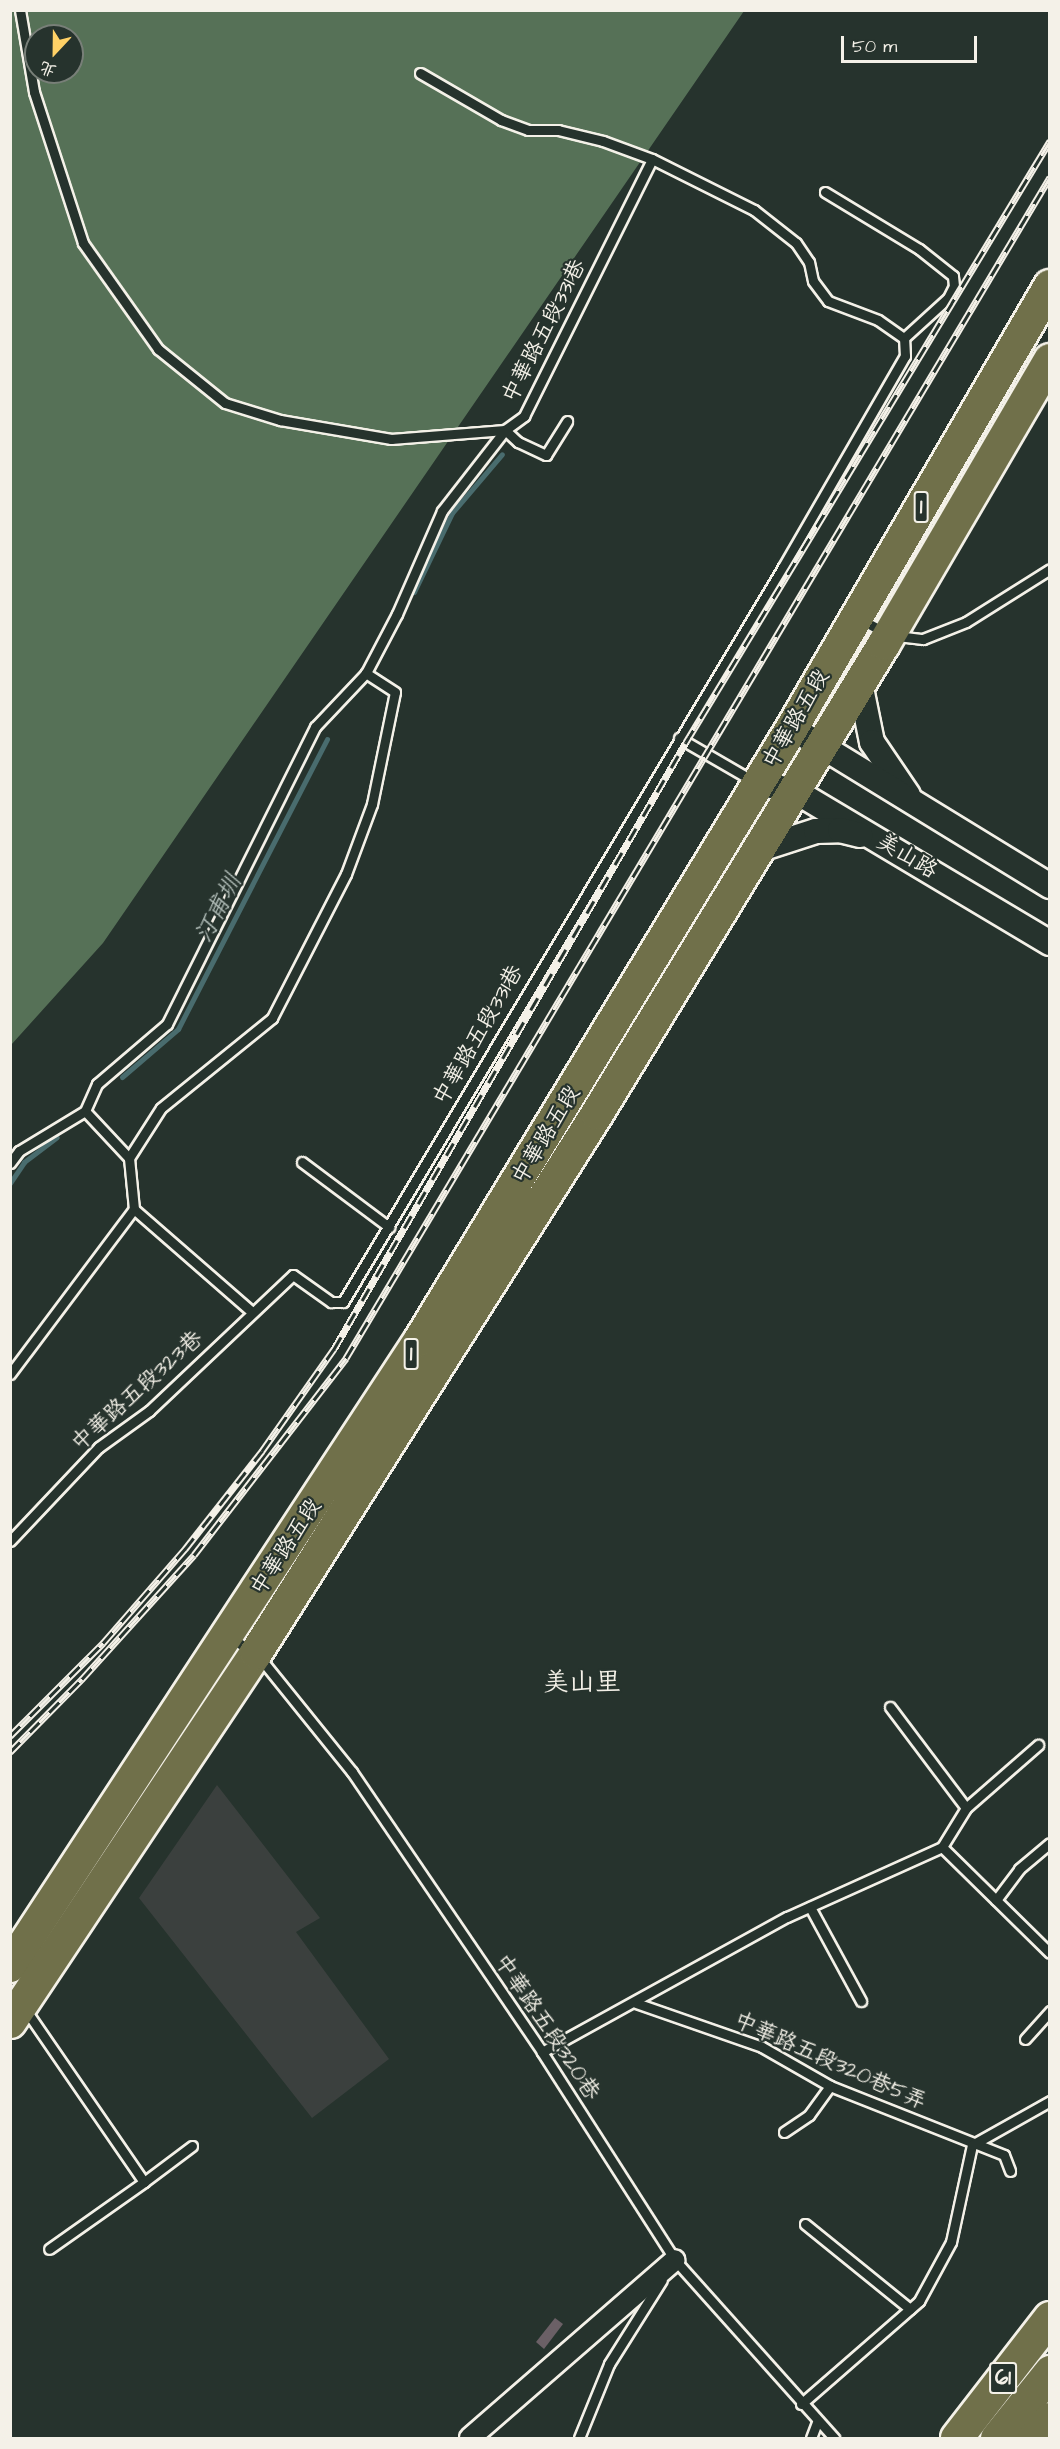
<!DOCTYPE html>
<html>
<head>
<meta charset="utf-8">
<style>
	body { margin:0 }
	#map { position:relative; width:1060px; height:2449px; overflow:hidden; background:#26332d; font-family:"Architects Daughter","LXGW WenKai TC",sans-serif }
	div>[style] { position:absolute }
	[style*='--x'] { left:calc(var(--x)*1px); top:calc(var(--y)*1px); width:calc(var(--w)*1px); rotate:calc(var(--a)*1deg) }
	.built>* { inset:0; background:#3b403e }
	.green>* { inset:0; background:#567157 }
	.stream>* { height:5px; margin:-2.5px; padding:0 2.5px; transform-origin:2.5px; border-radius:2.5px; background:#496c6e }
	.building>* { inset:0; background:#6b6066 }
	.roads { filter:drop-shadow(2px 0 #f4f1e8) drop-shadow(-2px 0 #f4f1e8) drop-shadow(0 2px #f4f1e8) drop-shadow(0 -2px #f4f1e8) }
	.service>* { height:9px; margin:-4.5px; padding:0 4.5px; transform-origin:4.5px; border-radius:4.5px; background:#26332d }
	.minor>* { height:20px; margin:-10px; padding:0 10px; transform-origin:10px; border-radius:10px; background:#26332d }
	.tertiary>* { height:24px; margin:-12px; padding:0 12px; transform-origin:12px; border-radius:12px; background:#26332d }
	.primary>* { height:32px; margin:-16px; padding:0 16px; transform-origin:16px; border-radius:16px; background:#70704a }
	.trunk>* { height:33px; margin:-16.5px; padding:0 16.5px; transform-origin:16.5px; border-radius:16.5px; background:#70704a }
	.rail>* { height:7px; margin-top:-3.5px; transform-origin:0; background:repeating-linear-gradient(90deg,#26332d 0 14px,#f4f1e8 0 28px); box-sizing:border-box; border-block:2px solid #f4f1e8 }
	span { translate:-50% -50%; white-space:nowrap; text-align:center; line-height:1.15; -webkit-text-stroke:4.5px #26332d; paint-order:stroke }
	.shield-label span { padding:2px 4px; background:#26332d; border:2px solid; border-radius:4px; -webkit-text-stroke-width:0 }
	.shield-label { font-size:21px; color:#f4f1e8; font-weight:700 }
	.street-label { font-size:22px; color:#f4f1e8 }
	.water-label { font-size:24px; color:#b0bcb7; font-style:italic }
	.quarter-label { font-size:26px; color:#f4f1e8 }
	.frame { position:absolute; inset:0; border:12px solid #f4f1e8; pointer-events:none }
	.north { position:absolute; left:24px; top:24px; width:60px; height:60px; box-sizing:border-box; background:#26332d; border:2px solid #787f78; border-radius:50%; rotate:202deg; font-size:16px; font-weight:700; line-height:24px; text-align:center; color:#f4f1e8 }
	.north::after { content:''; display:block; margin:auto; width:21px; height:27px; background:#ffd166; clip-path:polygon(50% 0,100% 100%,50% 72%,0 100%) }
	.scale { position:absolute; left:841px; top:36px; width:136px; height:27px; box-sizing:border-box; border:3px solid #f4f1e8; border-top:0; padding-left:8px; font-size:18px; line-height:21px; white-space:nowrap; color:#f4f1e8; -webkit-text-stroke:4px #26332d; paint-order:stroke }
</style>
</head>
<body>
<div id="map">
	<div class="built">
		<i style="clip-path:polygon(217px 1785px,320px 1918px,296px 1932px,389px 2059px,312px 2118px,139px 1898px)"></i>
	</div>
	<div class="green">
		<i style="clip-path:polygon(evenodd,11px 11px,744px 11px,103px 943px,11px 1045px,11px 11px,36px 36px,72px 36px,72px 72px,36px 72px,36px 36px)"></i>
	</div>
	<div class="stream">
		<i style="--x:414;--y:592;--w:88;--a:-64.3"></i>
		<i style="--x:452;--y:513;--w:77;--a:-49.7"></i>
		<i style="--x:122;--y:1077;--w:74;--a:-40.6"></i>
		<i style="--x:178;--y:1029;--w:326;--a:-62.8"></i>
		<i style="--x:10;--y:1183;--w:25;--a:-56"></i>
		<i style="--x:24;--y:1162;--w:41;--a:-37.1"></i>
	</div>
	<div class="building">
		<i style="clip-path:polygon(555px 2318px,563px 2324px,544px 2349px,536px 2342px)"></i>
	</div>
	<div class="roads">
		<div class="service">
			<i style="--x:20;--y:10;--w:83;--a:80.3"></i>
			<i style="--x:34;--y:92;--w:159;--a:72"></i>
			<i style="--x:83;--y:243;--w:130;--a:54.7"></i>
			<i style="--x:158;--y:349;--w:86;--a:38.9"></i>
			<i style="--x:225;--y:403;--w:58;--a:17.2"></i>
			<i style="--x:280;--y:420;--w:113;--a:9.7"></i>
			<i style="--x:391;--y:439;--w:114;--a:-4.5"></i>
			<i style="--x:505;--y:430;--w:24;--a:-36"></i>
			<i style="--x:524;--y:416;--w:287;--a:-63.5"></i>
			<i style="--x:420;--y:73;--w:94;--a:30.1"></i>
			<i style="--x:501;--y:120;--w:29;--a:20"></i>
			<i style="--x:528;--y:130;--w:30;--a:0"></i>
			<i style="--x:558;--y:130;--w:46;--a:13.7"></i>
			<i style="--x:603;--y:141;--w:52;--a:20.2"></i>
			<i style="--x:652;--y:159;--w:114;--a:26.6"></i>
			<i style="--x:754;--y:210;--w:53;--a:38.2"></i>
			<i style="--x:796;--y:243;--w:23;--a:56"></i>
			<i style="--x:809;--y:262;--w:19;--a:78"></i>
			<i style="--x:813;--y:281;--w:25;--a:53"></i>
			<i style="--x:828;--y:301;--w:53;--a:20.8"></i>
			<i style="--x:878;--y:320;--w:32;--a:35"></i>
			<i style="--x:904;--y:338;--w:59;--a:-42.3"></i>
			<i style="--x:948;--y:298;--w:13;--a:-63"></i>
			<i style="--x:954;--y:286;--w:10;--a:-96"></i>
			<i style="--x:953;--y:276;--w:43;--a:-141.5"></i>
			<i style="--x:919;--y:249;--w:110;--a:-148.8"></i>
			<i style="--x:505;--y:430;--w:18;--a:43"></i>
			<i style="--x:518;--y:442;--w:31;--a:25"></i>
			<i style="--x:546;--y:455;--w:40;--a:-58"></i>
			<i style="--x:862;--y:620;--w:31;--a:29"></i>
			<i style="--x:889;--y:635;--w:34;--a:7"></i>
			<i style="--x:923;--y:639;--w:46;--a:-21.6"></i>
			<i style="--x:966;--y:622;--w:99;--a:-32.2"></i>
			<i style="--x:679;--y:738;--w:88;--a:30.1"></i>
			<i style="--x:85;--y:1111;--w:64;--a:46.9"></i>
			<i style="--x:302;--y:1162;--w:109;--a:36.8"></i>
			<i style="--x:10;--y:1163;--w:15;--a:-53"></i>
			<i style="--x:19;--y:1151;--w:77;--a:-31.2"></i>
			<i style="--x:85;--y:1111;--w:30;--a:-66"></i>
			<i style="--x:97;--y:1084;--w:92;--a:-40.6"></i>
			<i style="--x:167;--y:1024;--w:332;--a:-63.5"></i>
			<i style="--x:315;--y:727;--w:74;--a:-46.6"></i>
			<i style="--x:366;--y:673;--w:67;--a:-62.3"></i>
			<i style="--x:397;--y:614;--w:112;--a:-66.4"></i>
			<i style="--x:442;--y:511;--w:103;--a:-52.1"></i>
			<i style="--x:252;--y:1312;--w:157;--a:-138.9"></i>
			<i style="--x:134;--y:1209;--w:51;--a:-95.6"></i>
			<i style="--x:129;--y:1158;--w:59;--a:-57.4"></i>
			<i style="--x:161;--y:1108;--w:143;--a:-39"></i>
			<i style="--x:272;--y:1018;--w:162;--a:-62.8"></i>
			<i style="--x:346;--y:874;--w:75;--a:-69.6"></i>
			<i style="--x:372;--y:804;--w:114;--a:-78.4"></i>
			<i style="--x:395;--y:692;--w:35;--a:-147"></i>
			<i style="--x:10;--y:1374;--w:206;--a:-53.1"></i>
			<i style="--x:10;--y:1541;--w:129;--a:-46.6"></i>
			<i style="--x:99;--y:1447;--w:62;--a:-35.8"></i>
			<i style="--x:149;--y:1411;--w:198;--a:-43.4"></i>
			<i style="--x:293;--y:1275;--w:47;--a:35.4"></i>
			<i style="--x:331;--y:1302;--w:12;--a:0"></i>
			<i style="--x:343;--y:1302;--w:857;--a:-59.09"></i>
			<i style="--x:783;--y:567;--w:244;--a:-60"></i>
			<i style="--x:905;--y:356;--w:18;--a:-93"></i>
			<i style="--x:230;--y:1638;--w:30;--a:30"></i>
			<i style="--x:256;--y:1653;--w:153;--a:51.1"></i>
			<i style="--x:352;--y:1772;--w:338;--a:55.8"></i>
			<i style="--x:542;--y:2052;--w:247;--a:57.4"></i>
			<i style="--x:675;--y:2260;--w:239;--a:48.2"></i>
			<i style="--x:890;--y:1707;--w:126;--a:53"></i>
			<i style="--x:942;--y:1847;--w:151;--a:44.5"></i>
			<i style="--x:996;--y:1900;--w:39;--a:-53"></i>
			<i style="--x:1019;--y:1869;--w:40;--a:-40"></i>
			<i style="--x:810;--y:1907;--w:107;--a:61.5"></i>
			<i style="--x:636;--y:2003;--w:133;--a:19.2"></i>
			<i style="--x:762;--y:2047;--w:78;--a:29.8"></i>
			<i style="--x:830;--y:2086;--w:187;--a:21.6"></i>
			<i style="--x:1004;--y:2155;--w:17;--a:69"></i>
			<i style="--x:25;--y:2009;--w:210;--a:55.5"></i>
			<i style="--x:144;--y:2182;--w:116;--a:144.8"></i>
			<i style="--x:1025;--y:2039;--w:38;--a:-48"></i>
			<i style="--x:542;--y:2052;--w:280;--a:-28.9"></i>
			<i style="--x:787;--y:1917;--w:170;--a:-24.3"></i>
			<i style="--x:942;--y:1847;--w:46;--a:-58.4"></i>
			<i style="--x:966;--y:1808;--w:96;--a:-41.2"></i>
			<i style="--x:784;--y:2132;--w:30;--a:-34"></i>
			<i style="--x:809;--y:2115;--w:36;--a:-54"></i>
			<i style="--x:144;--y:2182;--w:60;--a:-36.9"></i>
			<i style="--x:805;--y:2224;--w:135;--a:39"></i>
			<i style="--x:801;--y:2404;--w:157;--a:-41.1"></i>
			<i style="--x:919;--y:2301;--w:67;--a:-61.5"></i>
			<i style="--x:951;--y:2242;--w:99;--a:-77.8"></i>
			<i style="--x:972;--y:2145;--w:90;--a:-29.4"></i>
			<i style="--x:579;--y:2438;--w:80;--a:-67.9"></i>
			<i style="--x:609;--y:2364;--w:99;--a:-57.8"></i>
			<i style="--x:811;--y:2438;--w:17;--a:-69"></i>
		</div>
		<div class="minor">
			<i style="--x:470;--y:2438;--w:271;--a:-41"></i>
		</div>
		<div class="tertiary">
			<i style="--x:860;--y:683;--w:60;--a:78.5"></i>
			<i style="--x:872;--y:742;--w:64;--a:55.8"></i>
			<i style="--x:792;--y:728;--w:303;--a:31.5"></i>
			<i style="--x:757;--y:783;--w:39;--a:12"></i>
			<i style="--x:795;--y:791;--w:297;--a:30.8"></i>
			<i style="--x:754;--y:851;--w:65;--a:-17.9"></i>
			<i style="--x:816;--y:831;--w:24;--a:-2"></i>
			<i style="--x:840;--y:830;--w:21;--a:14"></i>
		</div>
		<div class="primary">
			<i style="--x:10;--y:1966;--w:748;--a:-56.78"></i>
			<i style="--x:420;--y:1340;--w:716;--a:-58.71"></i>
			<i style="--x:792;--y:728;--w:512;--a:-59.73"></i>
			<i style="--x:10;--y:2022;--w:443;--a:-56.3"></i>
			<i style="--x:256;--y:1653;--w:638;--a:-57.68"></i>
			<i style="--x:597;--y:1114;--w:551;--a:-58.59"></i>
			<i style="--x:884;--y:644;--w:329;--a:-59.7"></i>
			<i style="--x:957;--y:2438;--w:152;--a:-52.2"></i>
		</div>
		<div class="trunk">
			<i style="--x:997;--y:2438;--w:85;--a:-51.2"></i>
			<i style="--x:1034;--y:2438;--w:25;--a:-50"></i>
		</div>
	</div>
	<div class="rail">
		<i style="--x:10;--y:1736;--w:132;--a:-45"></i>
		<i style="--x:103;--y:1643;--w:125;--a:-48.9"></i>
		<i style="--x:185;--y:1549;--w:125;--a:-51.8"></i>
		<i style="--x:262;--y:1451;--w:125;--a:-54.8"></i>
		<i style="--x:334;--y:1349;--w:702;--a:-59.89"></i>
		<i style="--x:686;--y:742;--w:703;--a:-58.8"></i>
		<i style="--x:10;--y:1752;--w:103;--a:-45.4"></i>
		<i style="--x:82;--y:1679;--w:167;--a:-47.9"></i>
		<i style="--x:194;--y:1555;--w:249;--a:-52.3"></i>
		<i style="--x:346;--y:1358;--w:1375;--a:-59.2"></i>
	</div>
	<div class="shield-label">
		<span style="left:921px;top:507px">1</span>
		<span style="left:411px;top:1354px">1</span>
		<span style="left:1003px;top:2378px">61</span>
	</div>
	<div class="street-label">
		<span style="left:544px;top:331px;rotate:-63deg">中華路五段331巷</span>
		<span style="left:796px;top:719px;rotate:-60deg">中華路五段</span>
		<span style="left:907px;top:856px;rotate:31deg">美山路</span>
		<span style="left:478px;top:1035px;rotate:-60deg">中華路五段331巷</span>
		<span style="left:546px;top:1135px;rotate:-59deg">中華路五段</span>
		<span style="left:137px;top:1391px;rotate:-42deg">中華路五段323巷</span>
		<span style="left:286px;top:1547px;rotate:-57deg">中華路五段</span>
		<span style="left:547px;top:2027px;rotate:56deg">中華路五段320巷</span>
		<span style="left:830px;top:2061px;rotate:24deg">中華路五段320巷5弄</span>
	</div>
	<div class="water-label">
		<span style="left:219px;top:909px;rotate:-63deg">汀甫圳</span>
	</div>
	<div class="quarter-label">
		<span style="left:582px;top:1683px">美山里</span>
	</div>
	<div class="frame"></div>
	<div class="north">北</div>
	<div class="scale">50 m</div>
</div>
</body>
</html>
